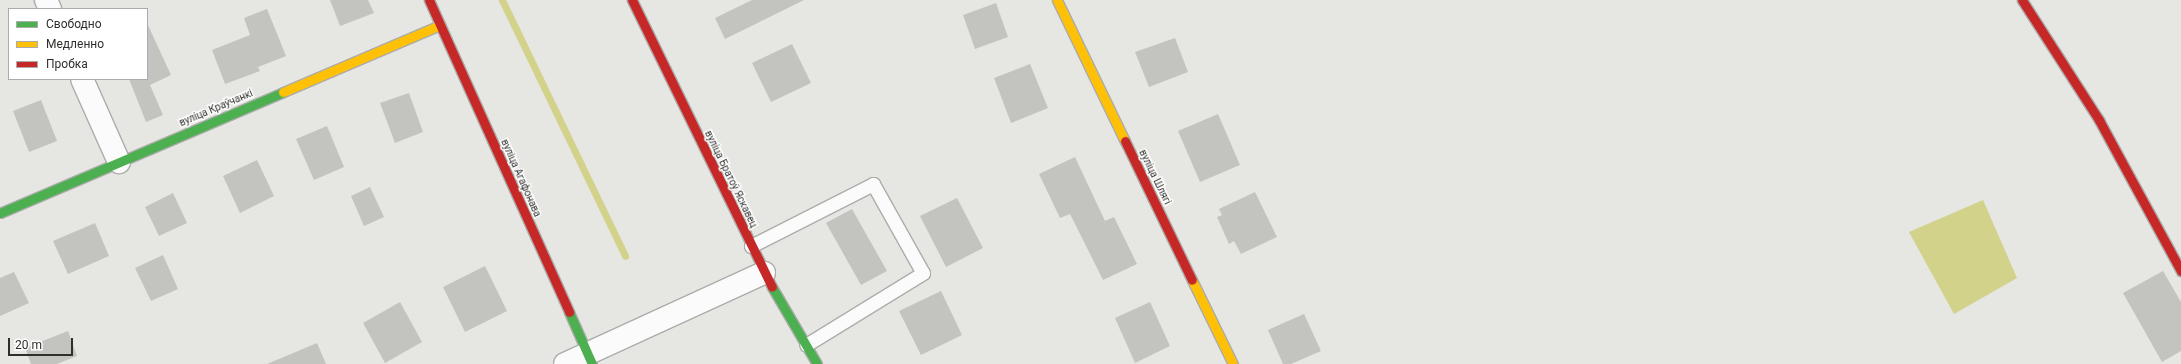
<!DOCTYPE html>
<html>
<head>
<meta charset="utf-8">
<style>
	body { margin:0 }
	#map { position:relative; width:2181px; height:364px; overflow:hidden; background:#e6e6e3; font-family:Roboto,sans-serif }
	div>[style] { position:absolute }
	[style*='--x'] { left:calc(var(--x)*1px); top:calc(var(--y)*1px); width:calc(var(--w)*1px); rotate:calc(var(--a)*1deg) }
	.water>* { inset:0; background:#d2d28a }
	.stream>* { height:7px; margin:-3.5px; padding:0 3.5px; transform-origin:3.5px; border-radius:3.5px; background:#d2d28a }
	.building>* { inset:0; background:#c3c3c0 }
	.roads { filter:drop-shadow(1px 0 #acacaa) drop-shadow(-1px 0 #acacaa) drop-shadow(0 1px #acacaa) drop-shadow(0 -1px #acacaa) }
	.lane>* { height:13px; margin:-6.5px; padding:0 6.5px; transform-origin:6.5px; border-radius:6.5px; background:#fbfbfb }
	.street>* { height:22px; margin:-11px; padding:0 11px; transform-origin:11px; border-radius:11px; background:#fbfbfb }
	.fast>* { height:9px; margin:-4.5px; padding:0 4.5px; transform-origin:4.5px; border-radius:4.5px; background:#4caf50 }
	.slow>* { height:9px; margin:-4.5px; padding:0 4.5px; transform-origin:4.5px; border-radius:4.5px; background:#ffc107 }
	.jam>* { height:9px; margin:-4.5px; padding:0 4.5px; transform-origin:4.5px; border-radius:4.5px; background:#c62828 }
	span { translate:-50% -50%; white-space:nowrap; text-align:center; line-height:1.15; -webkit-text-stroke:3px #fff; paint-order:stroke }
	.street-label { font-size:10px; color:#2e2e2c }
	.legend { position:absolute; left:8px; top:8px; width:140px; height:72px; box-sizing:border-box; background:#fff; border:1px solid #ababab; margin:0; padding:5px 7px; list-style:none; font-size:12px; color:#2e2e2c }
	.legend li { display:flex; align-items:center; gap:8px; height:20px }
	.legend b { width:20px; border:1px solid #ababab }
	.scale { position:absolute; left:8px; top:338px; width:65px; height:18px; box-sizing:border-box; border:2px solid #2e2e2c; border-top:0; padding-left:5px; font-size:12px; line-height:14px; white-space:nowrap; color:#2e2e2c; -webkit-text-stroke:3px #fff; paint-order:stroke }
</style>
</head>
<body>
<div id="map">
	<div class="water">
		<i style="clip-path:polygon(1983px 200px,2017px 278px,1954px 314px,1909px 232px)"></i>
	</div>
	<div class="stream">
		<i style="--x:502;--y:0;--w:284;--a:64.3"></i>
	</div>
	<div class="building">
		<i style="clip-path:polygon(330px 0,368px 0,374px 13px,340px 26px)"></i>
		<i style="clip-path:polygon(752px 0,804px 0,725px 39px,715px 18px)"></i>
		<i style="clip-path:polygon(996px 3px,1008px 37px,975px 49px,963px 15px)"></i>
		<i style="clip-path:polygon(267px 9px,286px 56px,258px 67px,260px 71px,225px 84px,212px 50px,250px 35px,244px 18px)"></i>
		<i style="clip-path:polygon(147px 23px,171px 75px,150px 85px,163px 115px,146px 122px,129px 79px,147px 79px)"></i>
		<i style="clip-path:polygon(1175px 38px,1188px 72px,1149px 87px,1135px 52px)"></i>
		<i style="clip-path:polygon(792px 44px,811px 83px,771px 102px,752px 63px)"></i>
		<i style="clip-path:polygon(1030px 64px,1048px 108px,1011px 123px,994px 78px)"></i>
		<i style="clip-path:polygon(409px 93px,423px 132px,395px 143px,380px 103px)"></i>
		<i style="clip-path:polygon(41px 100px,57px 141px,29px 152px,13px 111px)"></i>
		<i style="clip-path:polygon(1218px 114px,1240px 165px,1200px 182px,1178px 131px)"></i>
		<i style="clip-path:polygon(327px 126px,344px 167px,314px 180px,296px 139px)"></i>
		<i style="clip-path:polygon(1075px 157px,1105px 221px,1114px 217px,1137px 264px,1103px 280px,1070px 214px,1060px 218px,1039px 174px)"></i>
		<i style="clip-path:polygon(257px 160px,274px 196px,240px 213px,223px 176px)"></i>
		<i style="clip-path:polygon(370px 187px,384px 217px,364px 226px,351px 196px)"></i>
		<i style="clip-path:polygon(1255px 192px,1277px 237px,1241px 254px,1234px 241px,1229px 244px,1217px 217px,1222px 215px,1219px 209px)"></i>
		<i style="clip-path:polygon(173px 193px,187px 223px,159px 236px,145px 207px)"></i>
		<i style="clip-path:polygon(957px 198px,983px 248px,946px 267px,920px 216px)"></i>
		<i style="clip-path:polygon(852px 209px,887px 271px,861px 285px,826px 223px)"></i>
		<i style="clip-path:polygon(95px 223px,109px 256px,68px 274px,53px 241px)"></i>
		<i style="clip-path:polygon(163px 255px,178px 289px,151px 301px,135px 268px)"></i>
		<i style="clip-path:polygon(485px 266px,507px 311px,465px 332px,443px 287px)"></i>
		<i style="clip-path:polygon(2163px 271px,2181px 302px,2181px 351px,2162px 362px,2123px 293px)"></i>
		<i style="clip-path:polygon(14px 272px,29px 303px,0 316px,0 278px)"></i>
		<i style="clip-path:polygon(941px 291px,962px 335px,921px 355px,899px 311px)"></i>
		<i style="clip-path:polygon(400px 302px,422px 342px,385px 363px,363px 323px)"></i>
		<i style="clip-path:polygon(1150px 302px,1170px 346px,1135px 363px,1115px 318px)"></i>
		<i style="clip-path:polygon(1304px 314px,1321px 351px,1291px 364px,1283px 364px,1268px 330px)"></i>
		<i style="clip-path:polygon(68px 331px,77px 356px,57px 364px,31px 364px,25px 348px)"></i>
		<i style="clip-path:polygon(317px 343px,326px 364px,267px 364px)"></i>
	</div>
	<div class="roads">
		<div class="lane">
			<i style="--x:751;--y:246;--w:137;--a:-26.9"></i>
			<i style="--x:873;--y:184;--w:102;--a:60.7"></i>
			<i style="--x:923;--y:273;--w:137;--a:148.4"></i>
		</div>
		<div class="street">
			<i style="--x:46;--y:0;--w:10;--a:66"></i>
			<i style="--x:82;--y:79;--w:91;--a:66"></i>
			<i style="--x:565;--y:364;--w:219;--a:-24.6"></i>
		</div>
		<div class="fast">
			<i style="--x:0;--y:213;--w:308;--a:-23.1"></i>
			<i style="--x:772;--y:287;--w:89;--a:59.7"></i>
			<i style="--x:569;--y:312;--w:57;--a:66.1"></i>
		</div>
		<div class="slow">
			<i style="--x:1057;--y:0;--w:157;--a:64.3"></i>
			<i style="--x:283;--y:92;--w:171;--a:-23.1"></i>
			<i style="--x:1192;--y:280;--w:93;--a:64"></i>
		</div>
		<div class="jam">
			<i style="--x:429;--y:0;--w:342;--a:65.8"></i>
			<i style="--x:632;--y:0;--w:319;--a:64"></i>
			<i style="--x:2022;--y:0;--w:143;--a:57.3"></i>
			<i style="--x:2099;--y:120;--w:172;--a:61.5"></i>
			<i style="--x:1125;--y:141;--w:154;--a:64.3"></i>
		</div>
	</div>
	<div class="street-label">
		<span style="left:216px;top:108px;rotate:-23deg">вуліца Краўчанкі</span>
		<span style="left:1155px;top:177px;rotate:64deg">вуліца Шлягі</span>
		<span style="left:521px;top:178px;rotate:66deg">вуліца Агафонава</span>
		<span style="left:731px;top:179px;rotate:64deg">вуліца Братоў Яскавец</span>
	</div>
	<ul class="legend">
	<li><b style="height:5px;background:#4caf50"></b>Свободно</li>
	<li><b style="height:5px;background:#ffc107"></b>Медленно</li>
	<li><b style="height:5px;background:#c62828"></b>Пробка</li>
	</ul>
	<div class="scale">20 m</div>
</div>
</body>
</html>
